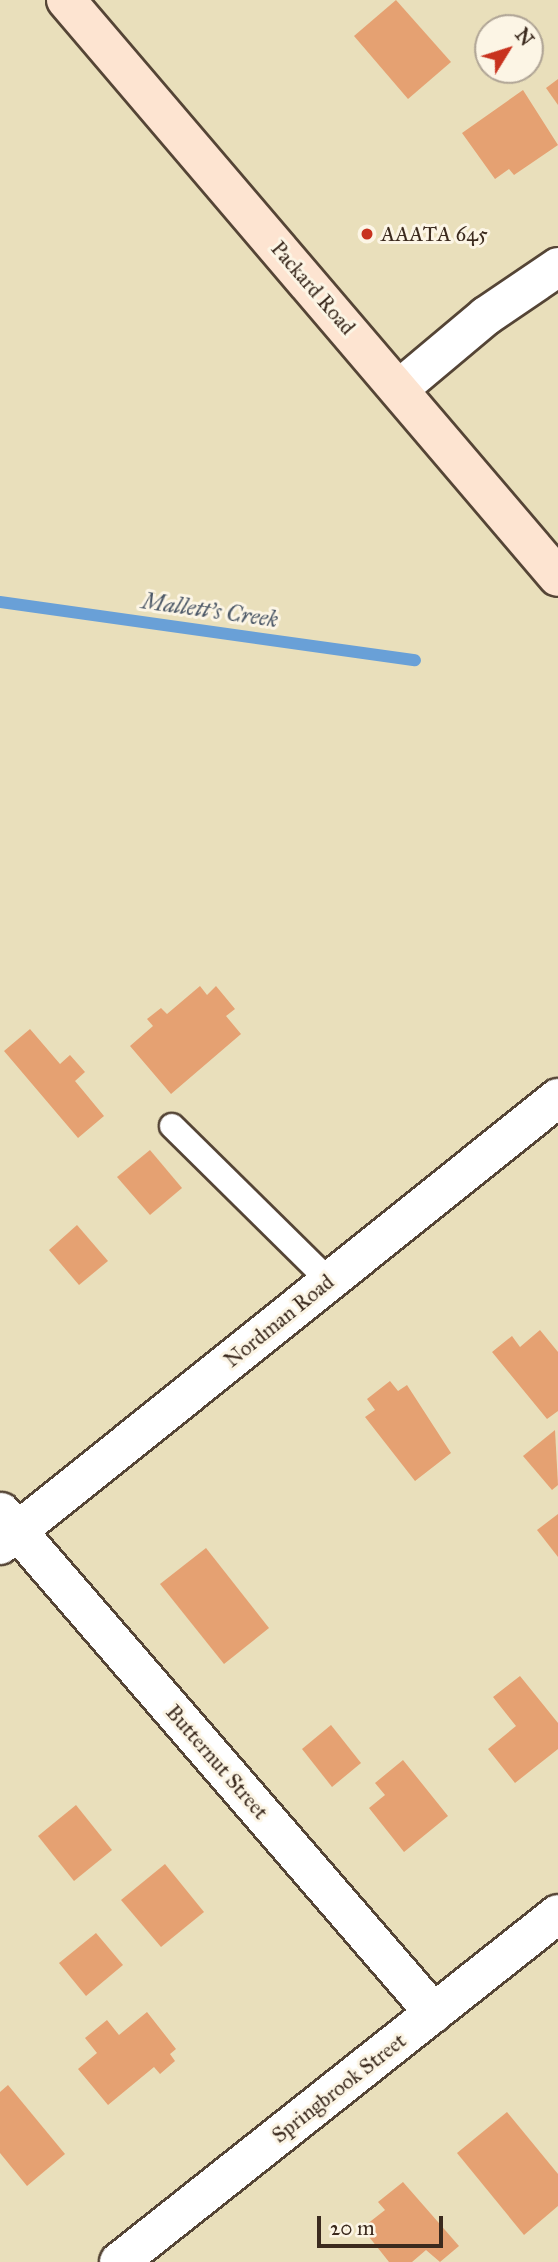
<!DOCTYPE html>
<html>
<head>
<meta charset="utf-8">
<style>
	body { margin:0 }
	#map { position:relative; width:558px; height:2262px; overflow:hidden; background:#e9dfbb; font-family:"IM FELL Great Primer",serif }
	div>[style] { position:absolute }
	[style*='--x'] { left:calc(var(--x)*1px); top:calc(var(--y)*1px); width:calc(var(--w)*1px); rotate:calc(var(--a)*1deg) }
	.stream>* { height:12px; margin:-6px; padding:0 6px; transform-origin:6px; border-radius:6px; background:#69a0d7 }
	.building>* { inset:0; background:#e5a172 }
	.roads { filter:drop-shadow(2px 0 #554536) drop-shadow(-2px 0 #554536) drop-shadow(0 2px #554536) drop-shadow(0 -2px #554536) }
	.service>* { height:24px; margin:-12px; padding:0 12px; transform-origin:12px; border-radius:12px; background:#fff }
	.minor>* { height:38px; margin:-19px; padding:0 19px; transform-origin:19px; border-radius:19px; background:#fff }
	.secondary>* { height:38px; margin:-19px; padding:0 19px; transform-origin:19px; border-radius:19px; background:#fde4d1 }
	.dots>* { width:19px; height:19px; translate:-50% -50%; box-sizing:border-box; border:4px solid #fcf5e5; border-radius:50% }
	span { translate:-50% -50%; white-space:nowrap; text-align:center; line-height:1.15; -webkit-text-stroke:6px #fcf5e5; paint-order:stroke }
	.poi-label { font-size:21px; color:#3b2a1e }
	.left { translate:0 -50%; text-align:left }
	.street-label { font-size:21px; color:#3b2a1e }
	.water-label { font-size:23px; color:#4d5968; font-style:italic }
	.north { position:absolute; left:474px; top:14px; width:70px; height:70px; box-sizing:border-box; background:#fcf5e5; border:2px solid #afa495; border-radius:50%; rotate:52deg; font-size:19px; font-weight:700; line-height:28px; text-align:center; color:#3b2a1e }
	.north::after { content:''; display:block; margin:auto; width:24px; height:32px; background:#c8321e; clip-path:polygon(50% 0,100% 100%,50% 72%,0 100%) }
	.scale { position:absolute; left:317px; top:2216px; width:126px; height:32px; box-sizing:border-box; border:4px solid #3b2a1e; border-top:0; padding-left:9px; font-size:21px; line-height:24px; white-space:nowrap; color:#3b2a1e; -webkit-text-stroke:5px #fcf5e5; paint-order:stroke }
</style>
</head>
<body>
<div id="map">
	<div class="stream">
		<i style="--x:0;--y:602;--w:419;--a:8"></i>
	</div>
	<div class="building">
		<i style="clip-path:polygon(396px 0,451px 62px,408px 99px,354px 36px)"></i>
		<i style="clip-path:polygon(558px 79px,558px 105px,546px 88px)"></i>
		<i style="clip-path:polygon(523px 90px,558px 145px,514px 175px,509px 169px,495px 179px,462px 133px)"></i>
		<i style="clip-path:polygon(200px 986px,207px 995px,216px 986px,235px 1009px,226px 1016px,241px 1034px,171px 1094px,130px 1046px,153px 1026px,147px 1019px,161px 1008px,167px 1014px)"></i>
		<i style="clip-path:polygon(30px 1029px,60px 1064px,70px 1055px,85px 1072px,75px 1081px,104px 1116px,78px 1138px,4px 1051px)"></i>
		<i style="clip-path:polygon(150px 1150px,182px 1188px,150px 1215px,117px 1177px)"></i>
		<i style="clip-path:polygon(77px 1225px,108px 1261px,79px 1285px,49px 1250px)"></i>
		<i style="clip-path:polygon(540px 1330px,558px 1352px,558px 1411px,547px 1419px,492px 1352px,512px 1336px,520px 1347px)"></i>
		<i style="clip-path:polygon(390px 1381px,398px 1391px,407px 1385px,451px 1453px,415px 1481px,365px 1417px,375px 1410px,367px 1399px)"></i>
		<i style="clip-path:polygon(555px 1430px,558px 1485px,552px 1490px,523px 1456px)"></i>
		<i style="clip-path:polygon(558px 1514px,558px 1557px,537px 1530px)"></i>
		<i style="clip-path:polygon(206px 1548px,269px 1628px,224px 1664px,160px 1584px)"></i>
		<i style="clip-path:polygon(520px 1676px,558px 1723px,558px 1749px,515px 1783px,488px 1749px,516px 1726px,493px 1697px)"></i>
		<i style="clip-path:polygon(331px 1725px,361px 1763px,332px 1787px,302px 1749px)"></i>
		<i style="clip-path:polygon(403px 1760px,448px 1816px,404px 1852px,369px 1808px,385px 1795px,375px 1783px)"></i>
		<i style="clip-path:polygon(76px 1805px,112px 1850px,74px 1881px,38px 1836px)"></i>
		<i style="clip-path:polygon(165px 1864px,204px 1912px,161px 1947px,121px 1900px)"></i>
		<i style="clip-path:polygon(96px 1933px,123px 1965px,86px 1996px,59px 1963px)"></i>
		<i style="clip-path:polygon(147px 2012px,176px 2049px,170px 2054px,175px 2061px,160px 2074px,154px 2067px,108px 2105px,78px 2069px,97px 2053px,85px 2038px,107px 2020px,119px 2035px)"></i>
		<i style="clip-path:polygon(8px 2085px,65px 2154px,27px 2186px,0 2153px,0 2092px)"></i>
		<i style="clip-path:polygon(507px 2112px,558px 2174px,558px 2206px,524px 2235px,457px 2153px)"></i>
		<i style="clip-path:polygon(403px 2182px,459px 2246px,440px 2262px,426px 2250px,412px 2262px,389px 2262px,362px 2228px,385px 2210px,378px 2202px)"></i>
	</div>
	<div class="roads">
		<div class="service">
			<i style="--x:172;--y:1126;--w:221;--a:44.6"></i>
		</div>
		<div class="minor">
			<i style="--x:399;--y:389;--w:114;--a:-40"></i>
			<i style="--x:486;--y:316;--w:87;--a:-34.2"></i>
			<i style="--x:1;--y:1512;--w:662;--a:49.16"></i>
			<i style="--x:0;--y:1545;--w:715;--a:-38.7"></i>
			<i style="--x:119;--y:2262;--w:560;--a:-38.4"></i>
		</div>
		<div class="secondary">
			<i style="--x:66;--y:0;--w:758;--a:49.55"></i>
		</div>
	</div>
	<div class="dots">
		<i style="left:367px;top:234px;background:#c8321e"></i>
	</div>
	<div class="poi-label">
		<span class="left" style="left:381px;top:234px">AAATA 645</span>
	</div>
	<div class="street-label">
		<span style="left:313px;top:288px;rotate:49deg">Packard Road</span>
		<span style="left:279px;top:1321px;rotate:-39deg">Nordman Road</span>
		<span style="left:217px;top:1762px;rotate:49deg">Butternut Street</span>
		<span style="left:339px;top:2088px;rotate:-38deg">Springbrook Street</span>
	</div>
	<div class="water-label">
		<span style="left:210px;top:610px;rotate:8deg">Mallett's Creek</span>
	</div>
	<div class="north">N</div>
	<div class="scale">20 m</div>
</div>
</body>
</html>
